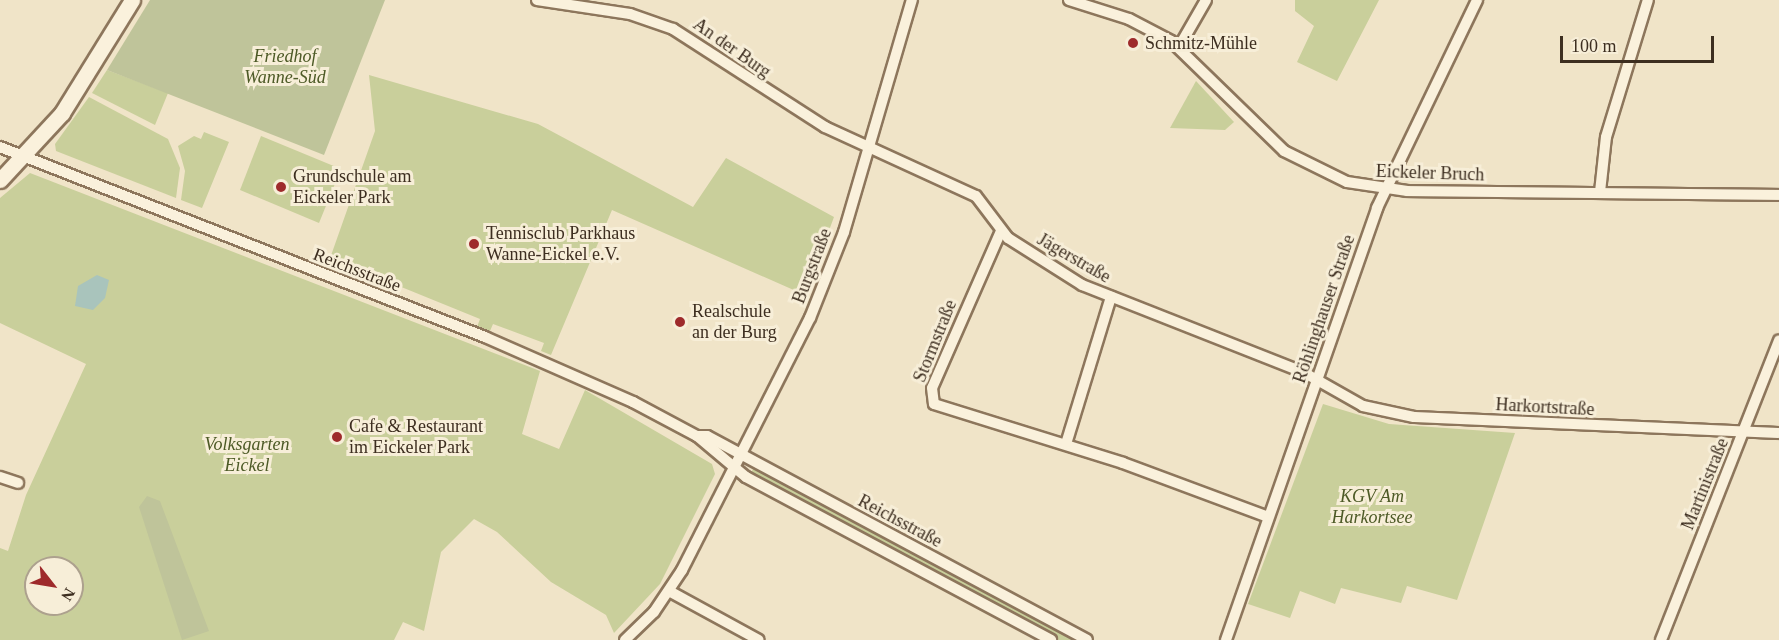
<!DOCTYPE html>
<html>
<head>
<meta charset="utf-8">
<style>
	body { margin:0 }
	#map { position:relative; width:1779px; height:640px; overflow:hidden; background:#f0e4c8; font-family:Georgia,serif }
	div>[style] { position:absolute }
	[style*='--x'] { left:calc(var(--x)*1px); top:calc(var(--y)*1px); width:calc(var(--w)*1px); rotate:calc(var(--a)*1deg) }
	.green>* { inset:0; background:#c9cf9b }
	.cemetery>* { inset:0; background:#bfc49a }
	.water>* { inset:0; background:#a9c4bc }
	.roads { filter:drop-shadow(2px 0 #8d765c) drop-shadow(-2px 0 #8d765c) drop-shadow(0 2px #8d765c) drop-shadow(0 -2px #8d765c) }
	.minor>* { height:10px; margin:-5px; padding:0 5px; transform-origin:5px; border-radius:5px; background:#faf1dc }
	.secondary>* { height:15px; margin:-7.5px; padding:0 7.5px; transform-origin:7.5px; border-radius:7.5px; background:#faf1dc }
	.dots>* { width:16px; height:16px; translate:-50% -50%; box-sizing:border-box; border:3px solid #f7eed8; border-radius:50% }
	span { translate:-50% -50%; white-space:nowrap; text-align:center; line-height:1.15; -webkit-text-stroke:6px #f7eed8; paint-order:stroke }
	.poi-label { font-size:18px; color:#3d2e20 }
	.left { translate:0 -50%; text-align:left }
	.street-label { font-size:18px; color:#3d2e20 }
	.park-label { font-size:18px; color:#4d5a26; font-style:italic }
	.north { position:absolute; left:24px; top:556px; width:60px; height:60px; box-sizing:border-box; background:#f7eed8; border:2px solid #ada18e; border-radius:50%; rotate:121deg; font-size:16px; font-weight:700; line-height:24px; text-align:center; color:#3d2e20 }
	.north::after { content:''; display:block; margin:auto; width:21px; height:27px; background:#9e2a2b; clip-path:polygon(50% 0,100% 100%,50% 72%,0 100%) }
	.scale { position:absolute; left:1560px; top:36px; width:154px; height:27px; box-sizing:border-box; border:3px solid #3d2e20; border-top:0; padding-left:8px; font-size:18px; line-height:21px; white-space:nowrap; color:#3d2e20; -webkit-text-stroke:4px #f7eed8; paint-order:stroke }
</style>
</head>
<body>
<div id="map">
	<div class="green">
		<i style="clip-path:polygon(1295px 0,1379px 0,1337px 81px,1297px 62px,1314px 26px,1295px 11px)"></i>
		<i style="clip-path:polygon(107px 70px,168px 93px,155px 125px,92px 93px)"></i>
		<i style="clip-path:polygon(369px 75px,538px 124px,693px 207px,726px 158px,834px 217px,805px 295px,612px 210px,551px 355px,541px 351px,544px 343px,493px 324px,490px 331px,477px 327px,480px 319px,362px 271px,358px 280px,330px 270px,328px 264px,375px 131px)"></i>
		<i style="clip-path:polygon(1196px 81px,1234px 122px,1225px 130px,1170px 128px)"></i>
		<i style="clip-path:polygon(89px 97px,168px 139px,180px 168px,176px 198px,56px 151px,55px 144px)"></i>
		<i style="clip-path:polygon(204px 132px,229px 142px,202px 208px,181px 200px,185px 171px,178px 146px,194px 136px,201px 139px)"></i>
		<i style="clip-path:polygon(261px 136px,341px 169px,319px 223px,240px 190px)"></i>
		<i style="clip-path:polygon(evenodd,30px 173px,540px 371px,522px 434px,559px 449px,585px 390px,712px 464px,715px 474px,660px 584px,614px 633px,606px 615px,551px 582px,497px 532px,474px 519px,441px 552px,424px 631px,403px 622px,394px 640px,0 640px,0 548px,8px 551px,26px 495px,86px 364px,0 323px,0 198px,30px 173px,36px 568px,72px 568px,72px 604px,36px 604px,36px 568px)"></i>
		<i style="clip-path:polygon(1323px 404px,1389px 424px,1515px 433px,1457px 600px,1407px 586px,1401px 603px,1341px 588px,1335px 604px,1300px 591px,1290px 618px,1248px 604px)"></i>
		<i style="clip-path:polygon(754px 467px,1079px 640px,1059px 640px,750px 475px)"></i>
	</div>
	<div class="cemetery">
		<i style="clip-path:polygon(150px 0,385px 0,324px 155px,107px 70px)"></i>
		<i style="clip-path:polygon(147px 496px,160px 501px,209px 631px,182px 640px,139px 507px)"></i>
	</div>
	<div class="water">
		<i style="clip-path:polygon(97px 275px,109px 280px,105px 298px,93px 310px,75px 306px,78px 286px)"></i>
	</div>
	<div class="roads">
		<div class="minor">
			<i style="--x:537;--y:0;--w:94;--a:8.6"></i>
			<i style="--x:630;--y:14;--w:46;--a:19.2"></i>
			<i style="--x:673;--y:29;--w:181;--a:32.8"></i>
			<i style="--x:825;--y:127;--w:166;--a:24.6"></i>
			<i style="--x:976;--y:196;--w:53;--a:52.7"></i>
			<i style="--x:1008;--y:238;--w:88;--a:32.4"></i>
			<i style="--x:1082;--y:285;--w:238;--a:21.5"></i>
			<i style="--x:1303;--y:372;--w:69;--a:29.5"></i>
			<i style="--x:1363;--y:406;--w:52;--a:12.2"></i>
			<i style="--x:1414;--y:417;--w:365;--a:2.5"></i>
			<i style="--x:1069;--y:0;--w:63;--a:17.6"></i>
			<i style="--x:1129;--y:19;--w:47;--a:27.6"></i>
			<i style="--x:1171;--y:41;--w:158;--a:44.2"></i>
			<i style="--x:1284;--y:151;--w:70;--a:26.2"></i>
			<i style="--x:1347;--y:182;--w:61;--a:8.5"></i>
			<i style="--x:1407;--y:191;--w:372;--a:0.6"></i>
			<i style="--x:1179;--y:47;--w:54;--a:-60.1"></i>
			<i style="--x:0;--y:147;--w:521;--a:21.39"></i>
			<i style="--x:485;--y:337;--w:162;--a:23.7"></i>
			<i style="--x:633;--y:402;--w:72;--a:28"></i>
			<i style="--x:697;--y:436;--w:64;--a:39.9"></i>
			<i style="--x:746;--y:477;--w:346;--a:28.1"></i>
			<i style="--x:1600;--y:192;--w:55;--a:-83.8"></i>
			<i style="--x:1606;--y:137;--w:143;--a:-73"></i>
			<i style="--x:1001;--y:231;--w:171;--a:113.7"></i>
			<i style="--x:932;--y:388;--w:16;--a:83"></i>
			<i style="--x:934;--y:404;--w:198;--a:17.3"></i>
			<i style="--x:1123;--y:463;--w:155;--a:20.4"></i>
			<i style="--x:697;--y:436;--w:10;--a:0"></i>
			<i style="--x:707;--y:436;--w:431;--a:28.2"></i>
			<i style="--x:1066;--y:444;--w:154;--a:-73"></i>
			<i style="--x:0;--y:477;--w:19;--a:18"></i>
			<i style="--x:669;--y:591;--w:102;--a:28.6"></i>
			<i style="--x:625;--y:640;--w:40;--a:-44"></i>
			<i style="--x:654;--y:612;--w:50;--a:-56.3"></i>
			<i style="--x:682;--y:570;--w:283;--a:-63.1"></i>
			<i style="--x:810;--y:318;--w:92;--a:-68.4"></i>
			<i style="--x:844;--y:232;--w:242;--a:-73.7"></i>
			<i style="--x:1226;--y:640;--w:458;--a:-70.7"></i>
			<i style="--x:1377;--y:208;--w:231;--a:-64.3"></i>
			<i style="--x:1661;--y:640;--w:322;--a:-68.5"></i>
		</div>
		<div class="secondary">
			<i style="--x:0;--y:180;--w:91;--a:-47.2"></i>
			<i style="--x:62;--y:113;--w:133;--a:-58.2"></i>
		</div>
	</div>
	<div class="dots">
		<i style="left:1133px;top:43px;background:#9e2a2b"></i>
		<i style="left:281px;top:187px;background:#9e2a2b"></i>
		<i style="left:474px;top:244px;background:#9e2a2b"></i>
		<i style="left:680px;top:322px;background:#9e2a2b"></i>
		<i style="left:337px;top:437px;background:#9e2a2b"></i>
	</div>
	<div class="poi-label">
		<span class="left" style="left:1145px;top:43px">Schmitz-Mühle</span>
		<span class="left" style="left:293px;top:187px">Grundschule am<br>Eickeler Park</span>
		<span class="left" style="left:486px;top:244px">Tennisclub Parkhaus<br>Wanne-Eickel e.V.</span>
		<span class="left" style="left:692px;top:322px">Realschule<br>an der Burg</span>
		<span class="left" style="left:349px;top:437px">Cafe &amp; Restaurant<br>im Eickeler Park</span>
	</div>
	<div class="street-label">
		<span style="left:732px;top:48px;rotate:35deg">An der Burg</span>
		<span style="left:1430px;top:173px;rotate:2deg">Eickeler Bruch</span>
		<span style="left:1074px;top:258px;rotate:30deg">Jägerstraße</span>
		<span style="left:812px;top:266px;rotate:-69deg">Burgstraße</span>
		<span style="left:357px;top:270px;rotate:21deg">Reichsstraße</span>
		<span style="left:1324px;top:309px;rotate:-71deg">Röhlinghauser Straße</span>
		<span style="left:935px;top:341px;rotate:-68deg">Stormstraße</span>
		<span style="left:1545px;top:407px;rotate:3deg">Harkortstraße</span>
		<span style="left:1705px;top:484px;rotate:-68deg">Martinistraße</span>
		<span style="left:900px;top:521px;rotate:28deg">Reichsstraße</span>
	</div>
	<div class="park-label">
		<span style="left:285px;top:67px">Friedhof<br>Wanne-Süd</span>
		<span style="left:247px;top:455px">Volksgarten<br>Eickel</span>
		<span style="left:1372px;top:507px">KGV Am<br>Harkortsee</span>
	</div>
	<div class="north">N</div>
	<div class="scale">100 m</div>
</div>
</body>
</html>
